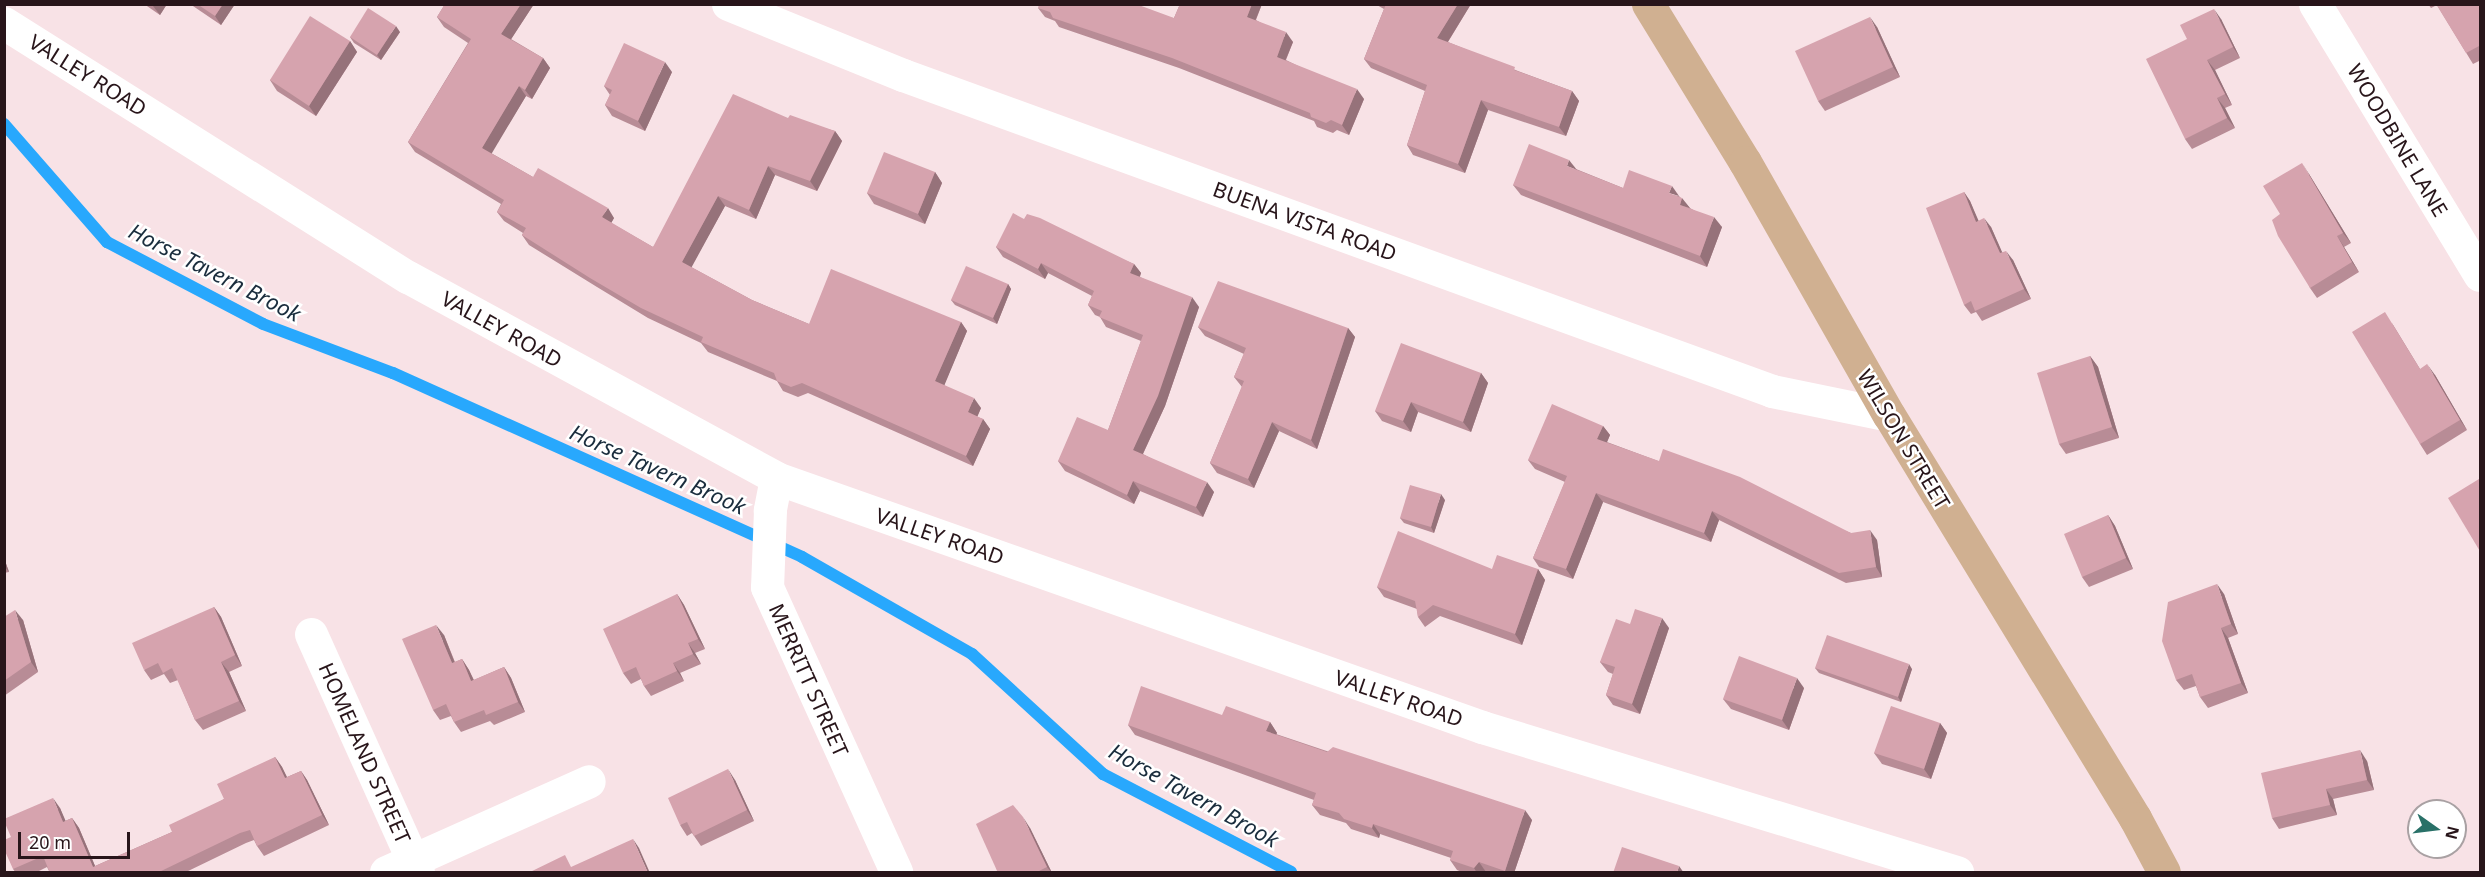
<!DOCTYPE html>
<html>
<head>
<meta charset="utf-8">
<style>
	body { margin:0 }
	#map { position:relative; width:2485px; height:877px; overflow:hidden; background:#f8e2e6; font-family:"Noto Sans",sans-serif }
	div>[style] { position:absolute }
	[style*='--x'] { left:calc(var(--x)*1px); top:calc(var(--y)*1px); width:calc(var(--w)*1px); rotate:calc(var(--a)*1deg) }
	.stream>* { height:12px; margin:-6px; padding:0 6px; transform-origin:6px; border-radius:6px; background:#28a8fd }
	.minor>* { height:33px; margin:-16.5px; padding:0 16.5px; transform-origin:16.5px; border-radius:16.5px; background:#fff }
	.major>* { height:33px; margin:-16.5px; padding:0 16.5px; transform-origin:16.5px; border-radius:16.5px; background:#d0b091 }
	.wall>* { inset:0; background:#b88c96 }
	.shaded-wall>* { inset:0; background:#96727a }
	.building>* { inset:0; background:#d6a3ae }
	span { translate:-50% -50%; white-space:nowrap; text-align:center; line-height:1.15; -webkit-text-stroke:5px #fff; paint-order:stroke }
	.street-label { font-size:21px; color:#28151a }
	.water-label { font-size:22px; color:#1a2d3d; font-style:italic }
	.frame { position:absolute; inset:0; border:6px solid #28151a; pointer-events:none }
	.north { position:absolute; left:2407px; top:799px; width:60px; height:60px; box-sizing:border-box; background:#fff; border:2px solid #a9a1a3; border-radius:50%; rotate:104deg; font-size:16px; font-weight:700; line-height:24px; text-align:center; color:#28151a }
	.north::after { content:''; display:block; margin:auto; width:21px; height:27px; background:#297168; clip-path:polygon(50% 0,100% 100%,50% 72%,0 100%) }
	.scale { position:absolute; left:18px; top:832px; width:112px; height:27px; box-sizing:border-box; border:3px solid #28151a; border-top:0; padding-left:8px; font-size:18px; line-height:21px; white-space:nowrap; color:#28151a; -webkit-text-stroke:4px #fff; paint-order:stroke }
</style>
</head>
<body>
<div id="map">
	<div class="stream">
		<i style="--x:4;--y:124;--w:157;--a:48.9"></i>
		<i style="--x:107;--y:242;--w:176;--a:27.7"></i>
		<i style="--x:263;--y:324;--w:139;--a:20.7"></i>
		<i style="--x:393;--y:373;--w:448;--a:24.2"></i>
		<i style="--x:802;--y:557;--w:196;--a:29.7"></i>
		<i style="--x:972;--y:654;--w:178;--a:42.5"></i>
		<i style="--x:1103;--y:774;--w:212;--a:27.5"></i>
	</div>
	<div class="minor">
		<i style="--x:728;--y:4;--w:189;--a:22.1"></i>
		<i style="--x:903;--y:75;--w:925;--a:19.98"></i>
		<i style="--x:1772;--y:391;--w:119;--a:11.6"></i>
		<i style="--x:2315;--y:4;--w:317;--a:58.7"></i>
		<i style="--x:4;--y:23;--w:477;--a:32.2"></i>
		<i style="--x:408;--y:277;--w:419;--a:28.6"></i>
		<i style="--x:776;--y:478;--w:749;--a:19.43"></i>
		<i style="--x:1482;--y:727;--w:497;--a:17"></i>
		<i style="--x:776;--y:478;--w:33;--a:101"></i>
		<i style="--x:770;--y:510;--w:77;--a:92.2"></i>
		<i style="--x:767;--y:587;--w:313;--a:65.6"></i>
		<i style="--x:311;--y:634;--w:261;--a:65.8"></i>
		<i style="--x:386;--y:872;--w:222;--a:-24.1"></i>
	</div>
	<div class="major">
		<i style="--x:1648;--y:4;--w:185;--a:58.5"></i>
		<i style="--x:1745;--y:162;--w:291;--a:60.4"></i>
		<i style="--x:1889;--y:415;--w:472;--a:58.6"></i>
		<i style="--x:2135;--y:818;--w:61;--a:61.8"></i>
	</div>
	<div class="wall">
		<i style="clip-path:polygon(144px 4px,167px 4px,160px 15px)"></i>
		<i style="clip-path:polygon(190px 4px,235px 4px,221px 25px)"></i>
		<i style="clip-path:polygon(445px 4px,534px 4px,511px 39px,543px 58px,550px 68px,532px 99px,526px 96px,491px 153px,533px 177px,614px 218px,611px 223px,653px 247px,788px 118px,835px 131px,842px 141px,817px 191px,775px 175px,756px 219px,725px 206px,691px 267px,752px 300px,809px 324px,961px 322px,967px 331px,944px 385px,981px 408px,977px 417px,983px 419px,990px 429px,973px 466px,808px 393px,798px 397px,783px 391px,777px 381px,708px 352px,701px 343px,648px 318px,597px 287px,529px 245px,522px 235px,523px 233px,504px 221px,497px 212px,501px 204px,415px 152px,408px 142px,468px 43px,444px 27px,437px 17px)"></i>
		<i style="clip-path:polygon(1180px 4px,1262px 4px,1256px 20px,1293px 42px,1286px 60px,1364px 99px,1349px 135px,1337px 130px,1333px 133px,1317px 127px,1314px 121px,1179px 68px,1059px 27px,1055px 21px,1045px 17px,1038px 8px,1174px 18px)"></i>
		<i style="clip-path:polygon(1375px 4px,1471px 4px,1448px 42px,1518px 71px,1572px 91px,1579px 101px,1566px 136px,1488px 110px,1465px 173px,1413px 155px,1407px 145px,1425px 91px,1371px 68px,1364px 59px,1384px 9px)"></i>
		<i style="clip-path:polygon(2428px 4px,2481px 4px,2481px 60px,2473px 64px,2437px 5px,2431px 8px)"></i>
		<i style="clip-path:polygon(2221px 19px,2240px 58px,2215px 70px,2232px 105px,2225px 108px,2235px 128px,2192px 149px,2185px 139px,2187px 39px)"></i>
		<i style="clip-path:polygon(1877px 27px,1900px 77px,1825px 111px,1818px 101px)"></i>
		<i style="clip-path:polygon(400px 32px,381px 60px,354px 43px,350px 37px)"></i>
		<i style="clip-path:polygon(350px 41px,357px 52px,316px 116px,277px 91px,270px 80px)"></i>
		<i style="clip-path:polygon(672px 72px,645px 131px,612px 116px,605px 105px,610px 95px,604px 86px)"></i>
		<i style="clip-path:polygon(1576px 169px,1623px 188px,1679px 196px,1690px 208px,1722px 227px,1707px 267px,1521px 195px,1513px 185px)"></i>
		<i style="clip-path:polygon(935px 172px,942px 183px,925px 224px,874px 204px,867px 193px)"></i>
		<i style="clip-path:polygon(2309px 174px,2351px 243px,2344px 247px,2359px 272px,2317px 298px,2310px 288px,2280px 214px)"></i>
		<i style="clip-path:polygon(1964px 192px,1970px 201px,1978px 221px,1991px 227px,2002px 253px,2013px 260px,2031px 299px,1982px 321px,1976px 312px,1971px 314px,1964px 305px)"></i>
		<i style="clip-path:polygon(1024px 219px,1134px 264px,1141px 273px,1140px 277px,1199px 307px,1165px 406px,1143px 454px,1214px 492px,1203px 517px,1140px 491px,1134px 504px,1065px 471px,1058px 461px,1108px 430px,1141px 341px,1106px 327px,1100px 317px,1095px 315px,1088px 305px,1092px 296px,1048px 273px,1045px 279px,1003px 257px,996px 247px)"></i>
		<i style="clip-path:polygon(1008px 284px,1011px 289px,997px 324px,955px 305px,951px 300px)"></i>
		<i style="clip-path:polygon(2392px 323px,2420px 369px,2435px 375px,2467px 430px,2427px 455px,2420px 444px)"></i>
		<i style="clip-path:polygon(1198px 327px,1348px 328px,1355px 337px,1317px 449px,1279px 431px,1254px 488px,1217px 473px,1210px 463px,1242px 387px,1234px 377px,1244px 354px,1205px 336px)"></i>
		<i style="clip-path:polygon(2090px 356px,2098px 367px,2119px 438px,2066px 454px,2059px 444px)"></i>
		<i style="clip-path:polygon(1481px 373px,1488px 383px,1471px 432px,1418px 412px,1411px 432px,1382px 421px,1375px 411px)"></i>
		<i style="clip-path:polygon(1603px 426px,1610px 435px,1607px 442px,1851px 533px,1877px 540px,1882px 577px,1846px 583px,1719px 520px,1711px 542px,1603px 502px,1573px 579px,1539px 567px,1533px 558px,1565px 482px,1535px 469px,1528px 460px)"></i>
		<i style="clip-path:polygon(1445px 500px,1434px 533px,1404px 523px,1400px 518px)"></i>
		<i style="clip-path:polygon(2108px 515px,2115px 526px,2133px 569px,2089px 587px,2082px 577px)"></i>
		<i style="clip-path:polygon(4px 558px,9px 572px,4px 573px)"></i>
		<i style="clip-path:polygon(1492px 569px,1538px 569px,1545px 580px,1522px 645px,1440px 616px,1425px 627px,1418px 617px,1417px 609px,1384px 597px,1377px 587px)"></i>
		<i style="clip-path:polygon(677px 594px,684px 605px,705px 649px,695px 653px,701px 664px,680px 673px,684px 681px,651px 696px,644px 686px,641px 679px,631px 684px,623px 673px)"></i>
		<i style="clip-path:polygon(2224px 594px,2238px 634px,2228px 638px,2248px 693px,2208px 708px,2200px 697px,2196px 686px,2184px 690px,2176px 680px)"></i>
		<i style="clip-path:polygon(214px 607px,221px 617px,242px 666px,229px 672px,246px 711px,203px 730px,195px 720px,178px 680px,170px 683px,164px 674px,151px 680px,144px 670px)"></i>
		<i style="clip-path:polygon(4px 617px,23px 620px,38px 672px,4px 696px)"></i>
		<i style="clip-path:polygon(1630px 624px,1669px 628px,1640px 714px,1613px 705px,1606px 695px,1613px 674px,1608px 672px,1600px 662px)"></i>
		<i style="clip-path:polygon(444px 635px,455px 662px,462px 659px,469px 670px,474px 680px,504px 667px,511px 678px,525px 712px,494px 725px,490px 721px,461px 732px,454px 722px,451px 716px,440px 720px,433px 710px)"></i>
		<i style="clip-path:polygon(1815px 668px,1912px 669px,1901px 702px,1819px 673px)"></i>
		<i style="clip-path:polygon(1804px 688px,1789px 730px,1731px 709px,1723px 699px)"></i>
		<i style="clip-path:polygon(1222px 715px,1270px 722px,1277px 733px,1276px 734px,1532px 820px,1514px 873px,1464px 873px,1457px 870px,1450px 860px,1451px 858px,1380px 834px,1379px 838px,1351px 829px,1346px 823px,1320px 815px,1312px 805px,1314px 800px,1135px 735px,1128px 725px)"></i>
		<i style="clip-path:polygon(1940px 723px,1947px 733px,1931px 779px,1882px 764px,1874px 753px)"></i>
		<i style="clip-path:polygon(275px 757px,282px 767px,287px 777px,301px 771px,307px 780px,329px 825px,264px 856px,257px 846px,254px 840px,246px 843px,184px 873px,50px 873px,47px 867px,35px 873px,16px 873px,13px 869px,11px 837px,60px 808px,65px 821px,72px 818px,79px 828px,95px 866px,172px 832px,224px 799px)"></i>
		<i style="clip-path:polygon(2367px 761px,2374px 790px,2333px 799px,2337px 815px,2279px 829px,2272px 818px)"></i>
		<i style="clip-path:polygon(735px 780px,754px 821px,701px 846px,692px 833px,687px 836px,680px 825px)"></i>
		<i style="clip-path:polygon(1030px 828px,1052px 873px,998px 873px)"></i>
	</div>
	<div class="shaded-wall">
		<i style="clip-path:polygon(155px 4px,167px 4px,160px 15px,153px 6px)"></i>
		<i style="clip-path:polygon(223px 4px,235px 4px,221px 25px,215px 16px)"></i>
		<i style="clip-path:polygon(521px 4px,534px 4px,508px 44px,501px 34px)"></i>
		<i style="clip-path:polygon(1252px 4px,1262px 4px,1253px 26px,1247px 17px)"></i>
		<i style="clip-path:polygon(1458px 4px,1471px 4px,1444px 48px,1437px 38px)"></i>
		<i style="clip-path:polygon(2214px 9px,2221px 19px,2240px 58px,2233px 47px)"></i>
		<i style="clip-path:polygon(1870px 17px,1877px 27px,1900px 77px,1893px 67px)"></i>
		<i style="clip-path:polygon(396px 26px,400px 32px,381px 60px,377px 55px)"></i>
		<i style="clip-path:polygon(1286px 32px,1293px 42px,1283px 66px,1277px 57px)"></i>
		<i style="clip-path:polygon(350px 41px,357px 52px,316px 116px,309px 106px)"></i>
		<i style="clip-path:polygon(543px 58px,550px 68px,532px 99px,525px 90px)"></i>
		<i style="clip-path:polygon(2207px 60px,2215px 70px,2232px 105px,2225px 94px)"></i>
		<i style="clip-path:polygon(665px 62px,672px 72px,645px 131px,638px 121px)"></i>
		<i style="clip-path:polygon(519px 86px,526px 96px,489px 158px,482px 148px)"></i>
		<i style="clip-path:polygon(1357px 89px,1364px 99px,1349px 135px,1342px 125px)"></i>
		<i style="clip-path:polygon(1572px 91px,1579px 101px,1566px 136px,1559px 127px)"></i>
		<i style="clip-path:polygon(2217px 98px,2225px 108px,2235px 128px,2227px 118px)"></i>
		<i style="clip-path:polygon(1481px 100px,1488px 110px,1465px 173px,1458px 164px)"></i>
		<i style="clip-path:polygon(835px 131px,842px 141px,817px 191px,810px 181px)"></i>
		<i style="clip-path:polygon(1569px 160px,1577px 170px,1567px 166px)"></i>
		<i style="clip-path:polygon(2302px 163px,2309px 174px,2351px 243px,2343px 233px)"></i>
		<i style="clip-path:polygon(768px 166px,775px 175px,756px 219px,749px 210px)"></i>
		<i style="clip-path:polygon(935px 172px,942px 183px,925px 224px,918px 214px)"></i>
		<i style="clip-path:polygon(1672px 186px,1679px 196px,1669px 193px)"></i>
		<i style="clip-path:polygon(1964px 192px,1970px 201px,1983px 231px,1976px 222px)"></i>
		<i style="clip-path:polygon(718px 196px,725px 206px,689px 272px,682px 262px)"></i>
		<i style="clip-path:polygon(1682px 198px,1690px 208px,1680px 205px)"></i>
		<i style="clip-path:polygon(608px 208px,614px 218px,609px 227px,602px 217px)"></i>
		<i style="clip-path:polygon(1714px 217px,1722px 227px,1707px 267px,1700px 256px)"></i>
		<i style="clip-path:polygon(1984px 218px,1991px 227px,2007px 263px,2000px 253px)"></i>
		<i style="clip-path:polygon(2337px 236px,2344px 247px,2359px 272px,2352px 262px)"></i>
		<i style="clip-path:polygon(2006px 251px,2013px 260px,2031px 299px,2024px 289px)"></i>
		<i style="clip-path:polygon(1041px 263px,1048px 273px,1045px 279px,1038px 269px)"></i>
		<i style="clip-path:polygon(1134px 264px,1141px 273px,1137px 283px,1130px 273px)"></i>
		<i style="clip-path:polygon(1008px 284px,1011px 289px,997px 324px,993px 318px)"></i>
		<i style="clip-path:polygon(1192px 297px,1199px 307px,1165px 406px,1140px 460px,1133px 450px)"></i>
		<i style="clip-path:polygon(961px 322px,967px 331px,942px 391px,935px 381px)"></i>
		<i style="clip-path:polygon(1348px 328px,1355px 337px,1317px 449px,1311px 440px)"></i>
		<i style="clip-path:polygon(2090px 356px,2098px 367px,2119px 438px,2112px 427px)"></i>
		<i style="clip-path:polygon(2427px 364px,2435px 375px,2467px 430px,2460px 420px)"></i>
		<i style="clip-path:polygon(1481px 373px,1488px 383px,1471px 432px,1463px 422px)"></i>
		<i style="clip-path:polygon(974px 398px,981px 408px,975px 422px,968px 412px)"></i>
		<i style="clip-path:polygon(1411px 402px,1418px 412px,1411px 432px,1403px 421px)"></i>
		<i style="clip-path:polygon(983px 419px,990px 429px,973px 466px,966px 456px)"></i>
		<i style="clip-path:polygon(1272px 422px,1279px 431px,1254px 488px,1248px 479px)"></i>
		<i style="clip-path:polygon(1603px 426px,1610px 435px,1604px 449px,1597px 439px)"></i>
		<i style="clip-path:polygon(1133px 481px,1140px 491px,1134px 504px,1127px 495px)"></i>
		<i style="clip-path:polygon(1207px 482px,1214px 492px,1203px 517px,1196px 507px)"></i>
		<i style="clip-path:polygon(1596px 493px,1603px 502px,1573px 579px,1566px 569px)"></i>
		<i style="clip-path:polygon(1441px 494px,1445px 500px,1434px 533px,1431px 527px)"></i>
		<i style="clip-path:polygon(1712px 511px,1719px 520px,1711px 542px,1704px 533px)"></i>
		<i style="clip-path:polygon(2108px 515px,2115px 526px,2133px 569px,2126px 558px)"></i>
		<i style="clip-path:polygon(1870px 530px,1877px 540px,1882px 577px,1876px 567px)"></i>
		<i style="clip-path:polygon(4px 558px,9px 572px,4px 566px)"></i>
		<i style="clip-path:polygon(1538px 569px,1545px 580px,1522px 645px,1515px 634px)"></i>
		<i style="clip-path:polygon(2217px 584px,2224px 594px,2238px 634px,2231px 624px)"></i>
		<i style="clip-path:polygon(677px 594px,684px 605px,705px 649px,698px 639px)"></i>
		<i style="clip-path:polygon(214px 607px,221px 617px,242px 666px,235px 655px)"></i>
		<i style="clip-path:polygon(15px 610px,23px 620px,38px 672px,31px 662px)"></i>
		<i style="clip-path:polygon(1662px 618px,1669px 628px,1640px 714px,1632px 704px)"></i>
		<i style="clip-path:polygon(436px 625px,444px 635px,459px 674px,452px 663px)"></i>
		<i style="clip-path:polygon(2221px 628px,2228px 638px,2248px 693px,2241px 683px)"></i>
		<i style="clip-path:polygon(688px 643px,695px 653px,701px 664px,693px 654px)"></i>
		<i style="clip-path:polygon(462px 659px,469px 670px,479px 692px,471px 681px)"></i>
		<i style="clip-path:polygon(221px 662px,229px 672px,246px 711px,239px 701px)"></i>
		<i style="clip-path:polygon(673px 663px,680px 673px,684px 681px,677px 671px)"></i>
		<i style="clip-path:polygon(1909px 664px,1912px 669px,1901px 702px,1898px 697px)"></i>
		<i style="clip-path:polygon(504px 667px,511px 678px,525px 712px,518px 702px)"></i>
		<i style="clip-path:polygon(1797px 678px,1804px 688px,1789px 730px,1782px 720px)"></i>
		<i style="clip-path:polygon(1270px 722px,1277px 733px,1273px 741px,1266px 731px)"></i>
		<i style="clip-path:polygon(1940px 723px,1947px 733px,1931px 779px,1924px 769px)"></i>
		<i style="clip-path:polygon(2360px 750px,2367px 761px,2374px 790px,2367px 780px)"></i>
		<i style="clip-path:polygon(275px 757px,282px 767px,292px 788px,285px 778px)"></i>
		<i style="clip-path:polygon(728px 769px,735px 780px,754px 821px,747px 810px)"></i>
		<i style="clip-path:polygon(301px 771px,307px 780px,329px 825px,322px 815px)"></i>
		<i style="clip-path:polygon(2326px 789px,2333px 799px,2337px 815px,2330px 805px)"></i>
		<i style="clip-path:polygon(53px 798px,60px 808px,70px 831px,63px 822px)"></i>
		<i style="clip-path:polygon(1525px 810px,1532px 820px,1514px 873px,1506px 873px,1505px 871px)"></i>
		<i style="clip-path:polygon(1023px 817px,1030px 828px,1052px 873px,1047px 867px)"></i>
		<i style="clip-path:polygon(72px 818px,79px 828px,98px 873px,93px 867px)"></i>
		<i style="clip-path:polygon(1373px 824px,1380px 834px,1379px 838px,1372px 828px)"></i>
		<i style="clip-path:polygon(633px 839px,639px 848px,650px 873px,648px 873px)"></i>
		<i style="clip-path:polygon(1479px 862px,1486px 872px,1486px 873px,1477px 873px,1474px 868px)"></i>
		<i style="clip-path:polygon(1679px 866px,1684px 873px,1677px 873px)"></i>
	</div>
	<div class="building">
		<i style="clip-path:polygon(197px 4px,223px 4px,215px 16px)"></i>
		<i style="clip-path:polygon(445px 4px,521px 4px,501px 34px,543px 58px,525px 90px,519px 86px,482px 148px,533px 177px,538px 168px,608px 208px,602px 217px,653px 247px,733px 94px,788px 118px,790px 115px,835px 131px,810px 181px,768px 166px,749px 210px,718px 196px,682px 262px,752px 300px,809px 324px,831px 269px,961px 322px,935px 381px,974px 398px,968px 412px,983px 419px,966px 456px,802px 383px,791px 387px,777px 381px,774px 373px,701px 342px,703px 337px,641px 308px,590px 278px,522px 235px,526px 228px,497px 212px,504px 200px,408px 142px,471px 39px,437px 17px)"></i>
		<i style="clip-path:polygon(1039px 4px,1136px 4px,1174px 18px,1180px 4px,1252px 4px,1247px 17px,1286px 32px,1277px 57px,1357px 89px,1342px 125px,1331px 120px,1326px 123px,1311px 117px,1310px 113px,1172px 58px,1053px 18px,1050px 12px,1038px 8px)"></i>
		<i style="clip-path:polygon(1386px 4px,1458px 4px,1437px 38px,1515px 67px,1514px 70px,1572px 91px,1559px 127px,1481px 100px,1458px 164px,1407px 145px,1427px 85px,1364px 59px)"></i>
		<i style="clip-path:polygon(2436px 4px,2481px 4px,2481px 45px,2466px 53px)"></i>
		<i style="clip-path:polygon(368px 8px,396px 26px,377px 55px,350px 37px)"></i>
		<i style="clip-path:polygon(2214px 9px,2233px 47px,2207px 60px,2225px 94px,2217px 98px,2227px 118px,2185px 139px,2146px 59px,2187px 39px,2180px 25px)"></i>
		<i style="clip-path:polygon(310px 16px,350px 41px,309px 106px,270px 80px)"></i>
		<i style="clip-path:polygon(1870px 17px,1893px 67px,1818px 101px,1795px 51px)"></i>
		<i style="clip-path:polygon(624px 43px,665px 62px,638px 121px,605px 105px,612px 90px,604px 86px)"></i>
		<i style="clip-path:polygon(1529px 144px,1569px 160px,1567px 166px,1623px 188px,1629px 170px,1672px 186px,1669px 193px,1682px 198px,1680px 205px,1714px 217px,1700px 256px,1513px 185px)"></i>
		<i style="clip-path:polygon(884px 152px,935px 172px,918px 214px,867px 193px)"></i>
		<i style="clip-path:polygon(2302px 163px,2343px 233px,2337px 236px,2352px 262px,2310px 288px,2278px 236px,2272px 220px,2280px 214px,2263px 186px)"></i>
		<i style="clip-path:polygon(1964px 192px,1976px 222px,1984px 218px,2000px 253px,2006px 251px,2024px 289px,1975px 311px,1971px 301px,1964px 305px,1926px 208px)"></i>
		<i style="clip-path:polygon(1013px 213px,1024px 219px,1027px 214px,1040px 218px,1134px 264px,1130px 273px,1192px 297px,1158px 396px,1133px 450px,1207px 482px,1196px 507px,1133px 481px,1127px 495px,1058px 461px,1077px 417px,1108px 430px,1143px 335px,1099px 317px,1102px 311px,1088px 305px,1094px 291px,1041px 263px,1038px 269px,996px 247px)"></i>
		<i style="clip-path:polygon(966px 266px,1008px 284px,993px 318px,951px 300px)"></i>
		<i style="clip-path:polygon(1218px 281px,1348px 328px,1311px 440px,1272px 422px,1248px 479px,1210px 463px,1244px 381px,1234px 377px,1246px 348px,1198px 327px)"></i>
		<i style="clip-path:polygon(2385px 312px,2420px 369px,2427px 364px,2460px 420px,2420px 444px,2352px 332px)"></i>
		<i style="clip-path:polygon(1401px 343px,1481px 373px,1463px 422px,1411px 402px,1403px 421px,1375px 411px)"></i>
		<i style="clip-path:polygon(2090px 356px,2112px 427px,2059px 444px,2037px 373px)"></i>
		<i style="clip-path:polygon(1552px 404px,1603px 426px,1597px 439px,1659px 461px,1663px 449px,1740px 477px,1851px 533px,1870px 530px,1876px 567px,1839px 573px,1712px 511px,1704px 533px,1596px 493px,1566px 569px,1533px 558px,1567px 476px,1528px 460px)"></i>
		<i style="clip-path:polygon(2479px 479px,2481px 483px,2481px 553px,2448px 498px)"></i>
		<i style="clip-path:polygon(1410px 485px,1441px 494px,1431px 527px,1400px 518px)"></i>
		<i style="clip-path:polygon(2108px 515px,2126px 558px,2082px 577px,2064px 534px)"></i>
		<i style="clip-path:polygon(1398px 531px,1492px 569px,1497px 555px,1538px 569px,1515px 634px,1433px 605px,1418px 617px,1415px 601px,1377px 587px)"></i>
		<i style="clip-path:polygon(2217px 584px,2231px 624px,2221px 628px,2241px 683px,2200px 697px,2192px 674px,2176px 680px,2162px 641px,2168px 602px)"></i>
		<i style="clip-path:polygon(677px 594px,698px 639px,688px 643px,693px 654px,673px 663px,677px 671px,644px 686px,636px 667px,623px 673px,603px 629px)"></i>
		<i style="clip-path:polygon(214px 607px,235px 655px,221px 662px,239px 701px,195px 720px,172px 668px,163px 673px,158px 663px,144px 670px,132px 643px)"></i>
		<i style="clip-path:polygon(1635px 609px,1662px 618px,1632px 704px,1606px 695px,1615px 667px,1600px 662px,1616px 619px,1630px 624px)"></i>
		<i style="clip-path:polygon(15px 610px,31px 662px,4px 681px,4px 617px)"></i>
		<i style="clip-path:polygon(436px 625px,452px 663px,462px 659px,471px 681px,504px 667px,518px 702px,486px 715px,484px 710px,454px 722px,446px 704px,433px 710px,402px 639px)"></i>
		<i style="clip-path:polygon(1827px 635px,1909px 664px,1898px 697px,1815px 668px)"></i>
		<i style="clip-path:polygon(1739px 656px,1797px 678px,1782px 720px,1723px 699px)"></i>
		<i style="clip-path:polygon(1141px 686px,1222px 715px,1226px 706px,1270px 722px,1266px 731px,1327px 752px,1333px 747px,1525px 810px,1505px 871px,1479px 862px,1474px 868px,1450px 860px,1453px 851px,1373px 824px,1372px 828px,1344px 819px,1339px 813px,1312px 805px,1316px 793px,1128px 725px)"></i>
		<i style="clip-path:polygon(1891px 706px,1940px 723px,1924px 769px,1874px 753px)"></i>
		<i style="clip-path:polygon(2360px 750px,2367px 780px,2326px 789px,2330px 805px,2272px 818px,2261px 773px)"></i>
		<i style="clip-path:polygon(275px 757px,285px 778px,301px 771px,322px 815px,257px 846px,250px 830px,240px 833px,157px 873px,50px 873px,43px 856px,13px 869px,4px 849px,4px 840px,11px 837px,4px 821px,4px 819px,53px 798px,63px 822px,72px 818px,93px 867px,172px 832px,169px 825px,224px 799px,217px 784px)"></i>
		<i style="clip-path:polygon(728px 769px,747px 810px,694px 836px,687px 822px,680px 825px,668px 798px)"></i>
		<i style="clip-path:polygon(1013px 805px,1023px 817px,1047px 867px,1035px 873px,998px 873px,976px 824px)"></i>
		<i style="clip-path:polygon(633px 839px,648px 873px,528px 873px,565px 855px,571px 867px)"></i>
		<i style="clip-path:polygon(1622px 847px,1679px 866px,1677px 873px,1613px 873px)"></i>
	</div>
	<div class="street-label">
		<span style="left:88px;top:75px;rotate:32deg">VALLEY ROAD</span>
		<span style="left:2398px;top:140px;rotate:59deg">WOODBINE LANE</span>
		<span style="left:1305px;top:221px;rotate:20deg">BUENA VISTA ROAD</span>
		<span style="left:502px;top:329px;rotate:29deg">VALLEY ROAD</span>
		<span style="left:1904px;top:439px;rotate:59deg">WILSON STREET</span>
		<span style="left:940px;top:536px;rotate:19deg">VALLEY ROAD</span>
		<span style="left:809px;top:680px;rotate:66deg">MERRITT STREET</span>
		<span style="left:1399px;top:698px;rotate:19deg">VALLEY ROAD</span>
		<span style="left:365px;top:753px;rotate:66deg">HOMELAND STREET</span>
	</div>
	<div class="water-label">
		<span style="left:215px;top:272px;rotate:27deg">Horse Tavern Brook</span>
		<span style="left:658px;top:469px;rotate:24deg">Horse Tavern Brook</span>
		<span style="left:1194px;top:795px;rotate:29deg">Horse Tavern Brook</span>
	</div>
	<div class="frame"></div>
	<div class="north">N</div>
	<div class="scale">20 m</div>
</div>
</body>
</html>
